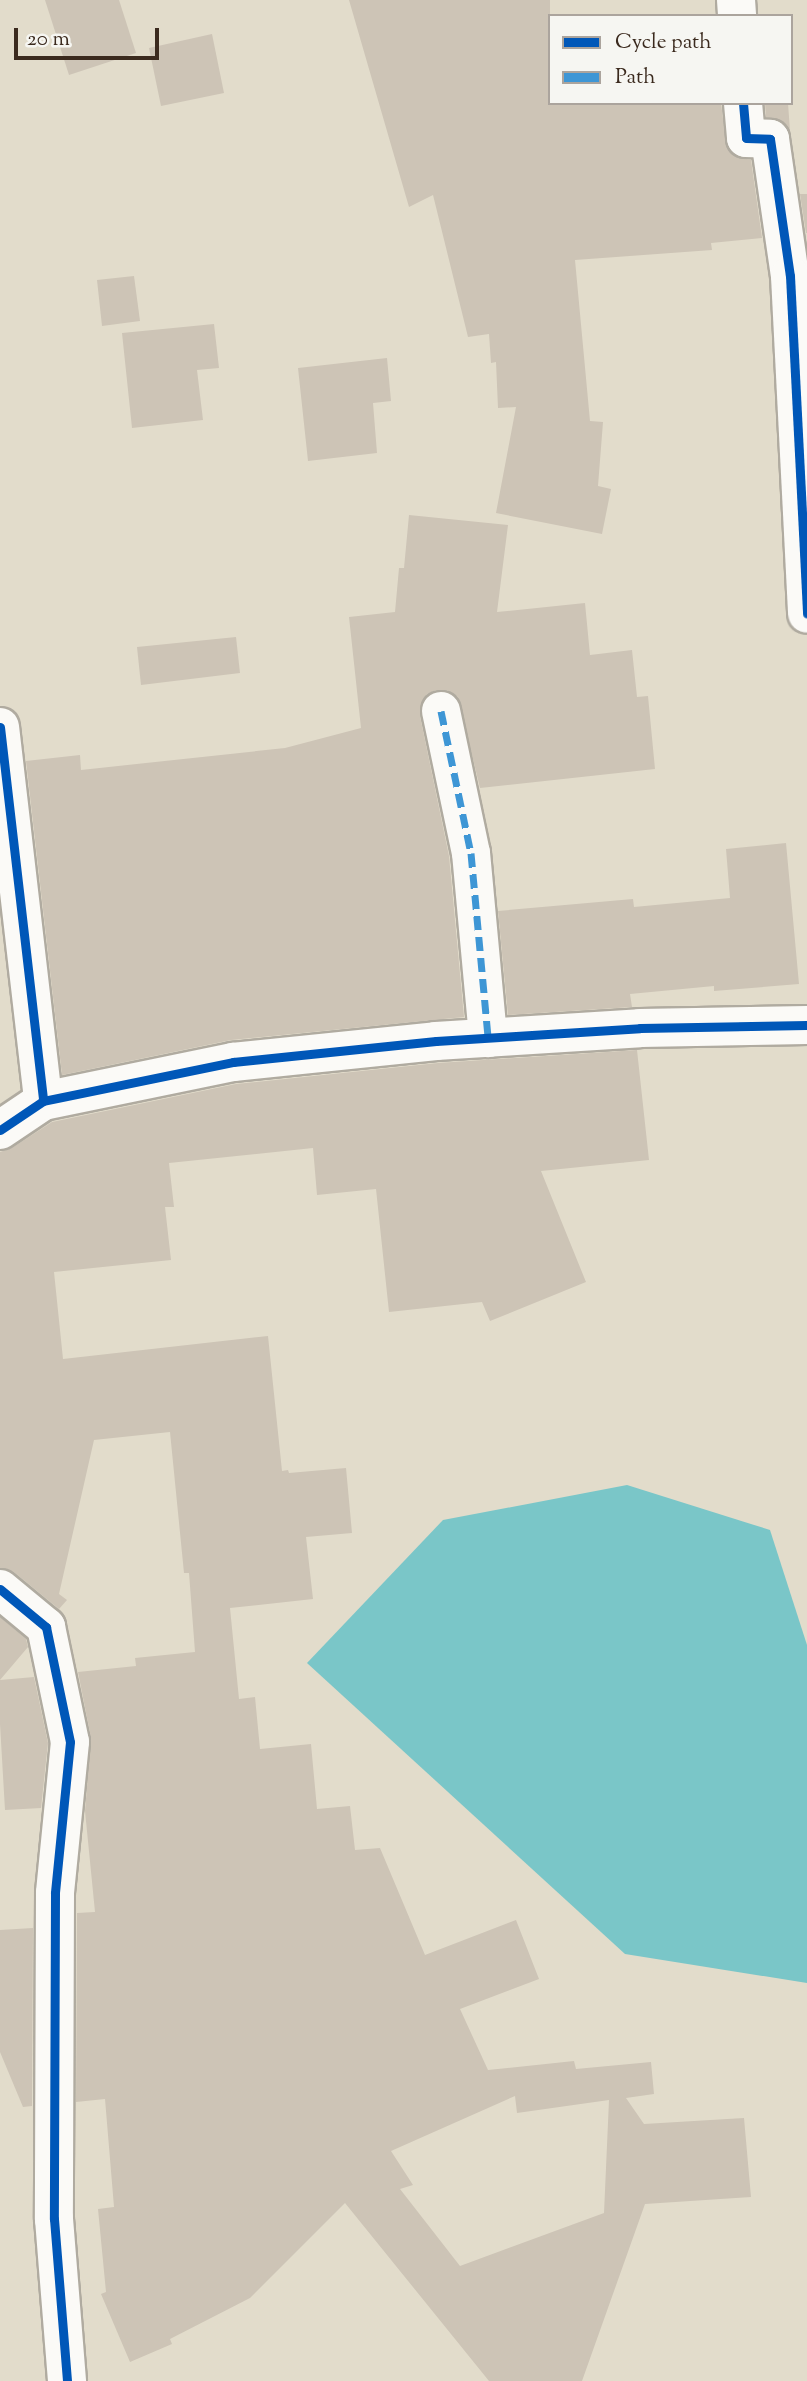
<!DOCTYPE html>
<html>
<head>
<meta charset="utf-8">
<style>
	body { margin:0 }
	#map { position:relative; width:807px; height:2381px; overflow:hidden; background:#e2dccb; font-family:"Sorts Mill Goudy",serif }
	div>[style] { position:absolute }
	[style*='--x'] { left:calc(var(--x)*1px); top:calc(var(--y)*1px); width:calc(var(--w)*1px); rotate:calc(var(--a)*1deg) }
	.water>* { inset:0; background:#7ac6c8 }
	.building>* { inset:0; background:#cdc4b6 }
	.roads { filter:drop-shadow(2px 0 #b0aba0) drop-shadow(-2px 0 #b0aba0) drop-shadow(0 2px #b0aba0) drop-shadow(0 -2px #b0aba0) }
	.minor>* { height:38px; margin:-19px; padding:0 19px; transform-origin:19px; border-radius:19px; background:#fbfaf7 }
	.quiet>* { height:7px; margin-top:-3.5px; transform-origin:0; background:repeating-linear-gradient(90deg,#3e96d5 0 14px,transparent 0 21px) }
	.cycleway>* { height:9px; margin:-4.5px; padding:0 4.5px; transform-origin:4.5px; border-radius:4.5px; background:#0057b8 }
	span { translate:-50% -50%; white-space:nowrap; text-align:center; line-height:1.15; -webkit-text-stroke:6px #f6f6f2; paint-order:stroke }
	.legend { position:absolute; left:548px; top:14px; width:245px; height:91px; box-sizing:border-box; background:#f6f6f2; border:2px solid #aba49d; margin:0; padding:9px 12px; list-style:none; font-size:21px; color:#3b2a1e }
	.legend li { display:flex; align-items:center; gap:14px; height:35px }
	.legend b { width:35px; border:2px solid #aba49d }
	.scale { position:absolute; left:14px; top:28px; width:145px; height:32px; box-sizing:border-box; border:4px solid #3b2a1e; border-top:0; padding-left:9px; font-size:21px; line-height:24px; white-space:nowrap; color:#3b2a1e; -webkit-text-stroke:5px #f6f6f2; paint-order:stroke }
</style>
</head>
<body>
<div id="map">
	<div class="water">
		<i style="clip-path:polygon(627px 1485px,770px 1530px,807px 1645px,807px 1983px,625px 1954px,307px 1663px,443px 1520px)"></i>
	</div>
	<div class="building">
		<i style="clip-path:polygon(45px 0,119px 0,136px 53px,69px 75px)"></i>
		<i style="clip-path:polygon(349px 0,550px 0,550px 103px,721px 103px,727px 149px,736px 157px,751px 160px,762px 238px,711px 243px,712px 250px,575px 260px,590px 421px,603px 422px,598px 486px,611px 489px,602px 534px,496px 513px,516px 407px,498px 408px,496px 362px,491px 363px,489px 334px,468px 337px,433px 195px,409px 207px)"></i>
		<i style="clip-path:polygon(212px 34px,224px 93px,161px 106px,149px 48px)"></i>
		<i style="clip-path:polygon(765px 103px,788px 103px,790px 131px,781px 120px,766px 117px)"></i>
		<i style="clip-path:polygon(800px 194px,807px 194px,807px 233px,806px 233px)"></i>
		<i style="clip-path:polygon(134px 276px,140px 321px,102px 326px,97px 280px)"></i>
		<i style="clip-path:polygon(214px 324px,219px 368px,197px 370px,203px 420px,132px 428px,122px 333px)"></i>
		<i style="clip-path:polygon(387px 358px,391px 401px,373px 403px,377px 453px,308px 461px,298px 368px)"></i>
		<i style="clip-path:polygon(409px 515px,508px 525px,497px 612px,585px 603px,590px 655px,632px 650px,637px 697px,648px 696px,655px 769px,480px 788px,458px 697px,447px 690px,436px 690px,427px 694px,421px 704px,420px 716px,449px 856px,464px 1017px,231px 1040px,62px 1075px,26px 761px,80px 755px,81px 770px,285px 748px,361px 728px,349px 617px,395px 612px,399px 568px,404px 568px)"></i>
		<i style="clip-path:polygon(236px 637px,240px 673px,141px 685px,137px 647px)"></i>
		<i style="clip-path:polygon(786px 843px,799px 984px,714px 991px,714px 986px,630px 994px,632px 1007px,508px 1015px,498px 911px,633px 899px,634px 907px,730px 898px,726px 849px)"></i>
		<i style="clip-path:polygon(evenodd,637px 1050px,649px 1160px,541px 1171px,586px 1282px,490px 1321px,482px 1302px,389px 1312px,376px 1189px,317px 1195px,313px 1148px,169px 1163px,174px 1207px,165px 1207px,171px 1260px,54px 1272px,63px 1359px,268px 1336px,282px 1471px,288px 1470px,289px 1473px,346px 1468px,352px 1533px,306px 1537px,313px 1599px,230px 1608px,239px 1699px,255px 1697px,260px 1749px,311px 1744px,317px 1809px,350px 1806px,355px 1850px,380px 1848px,425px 1955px,516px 1920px,539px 1979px,460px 2009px,488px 2070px,574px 2061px,576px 2069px,651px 2062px,654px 2094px,626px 2098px,644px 2124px,744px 2118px,751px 2197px,645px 2204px,582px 2381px,489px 2381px,345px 2203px,250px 2298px,170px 2339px,172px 2344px,130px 2362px,101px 2294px,106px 2292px,98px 2209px,114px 2207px,105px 2099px,76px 2102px,77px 1913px,95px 1912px,85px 1811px,91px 1738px,78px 1672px,136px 1666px,135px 1658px,195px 1652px,189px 1573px,184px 1573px,170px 1432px,94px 1440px,59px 1594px,67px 1600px,59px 1609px,14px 1572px,0 1568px,0 1152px,12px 1148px,52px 1122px,236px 1084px,438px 1063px,637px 1050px,515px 2096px,517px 2113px,609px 2100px,604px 2213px,460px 2266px,400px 2189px,413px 2185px,391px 2151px,515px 2096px)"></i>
		<i style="clip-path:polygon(0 1617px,26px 1639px,28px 1647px,0 1680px,34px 1677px,48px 1743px,41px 1808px,5px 1810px,0 1724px)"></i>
		<i style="clip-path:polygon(33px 1928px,32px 2106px,23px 2107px,0 2052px,0 1930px)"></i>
	</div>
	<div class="roads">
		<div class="minor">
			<i style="--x:736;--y:0;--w:16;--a:86"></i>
			<i style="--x:743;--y:103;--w:35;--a:85"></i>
			<i style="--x:746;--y:138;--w:24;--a:2"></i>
			<i style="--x:770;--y:139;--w:138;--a:81.7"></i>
			<i style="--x:790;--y:276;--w:338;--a:87.1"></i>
			<i style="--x:441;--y:711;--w:145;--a:78.1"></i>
			<i style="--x:471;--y:853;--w:186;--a:84.7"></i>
			<i style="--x:0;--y:727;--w:376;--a:83.4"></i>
			<i style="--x:0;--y:1130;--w:52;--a:-34"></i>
			<i style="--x:43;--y:1101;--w:194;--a:-11.6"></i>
			<i style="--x:233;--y:1062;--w:204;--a:-5.9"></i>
			<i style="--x:436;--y:1041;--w:204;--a:-3.6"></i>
			<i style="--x:640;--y:1028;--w:167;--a:-1"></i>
			<i style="--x:0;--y:1589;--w:60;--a:39.6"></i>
			<i style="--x:46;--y:1627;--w:117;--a:78.2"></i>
			<i style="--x:70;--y:1742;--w:152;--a:95.7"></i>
			<i style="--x:55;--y:1893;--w:326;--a:90.2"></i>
			<i style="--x:54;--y:2219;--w:163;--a:85.4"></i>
		</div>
	</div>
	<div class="quiet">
		<i style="--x:441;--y:711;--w:145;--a:78.1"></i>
		<i style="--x:471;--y:853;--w:186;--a:84.7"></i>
	</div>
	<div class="cycleway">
		<i style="--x:743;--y:103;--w:35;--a:85"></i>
		<i style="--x:746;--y:138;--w:24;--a:2"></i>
		<i style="--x:770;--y:139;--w:138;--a:81.7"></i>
		<i style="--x:790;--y:276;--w:338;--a:87.1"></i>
		<i style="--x:0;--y:727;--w:376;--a:83.4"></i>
		<i style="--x:0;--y:1130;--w:52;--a:-34"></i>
		<i style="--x:43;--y:1101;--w:194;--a:-11.6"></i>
		<i style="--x:233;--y:1062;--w:204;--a:-5.9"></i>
		<i style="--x:436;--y:1041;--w:204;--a:-3.6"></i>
		<i style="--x:640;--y:1028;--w:167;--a:-1"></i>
		<i style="--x:0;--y:1589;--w:60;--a:39.6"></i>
		<i style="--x:46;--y:1627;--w:117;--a:78.2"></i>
		<i style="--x:70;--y:1742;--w:152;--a:95.7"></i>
		<i style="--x:55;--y:1893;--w:326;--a:90.2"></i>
		<i style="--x:54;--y:2219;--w:163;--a:85.4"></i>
	</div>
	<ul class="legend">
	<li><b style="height:9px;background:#0057b8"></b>Cycle path</li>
	<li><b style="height:9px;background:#3e96d5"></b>Path</li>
	</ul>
	<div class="scale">20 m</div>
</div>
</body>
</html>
